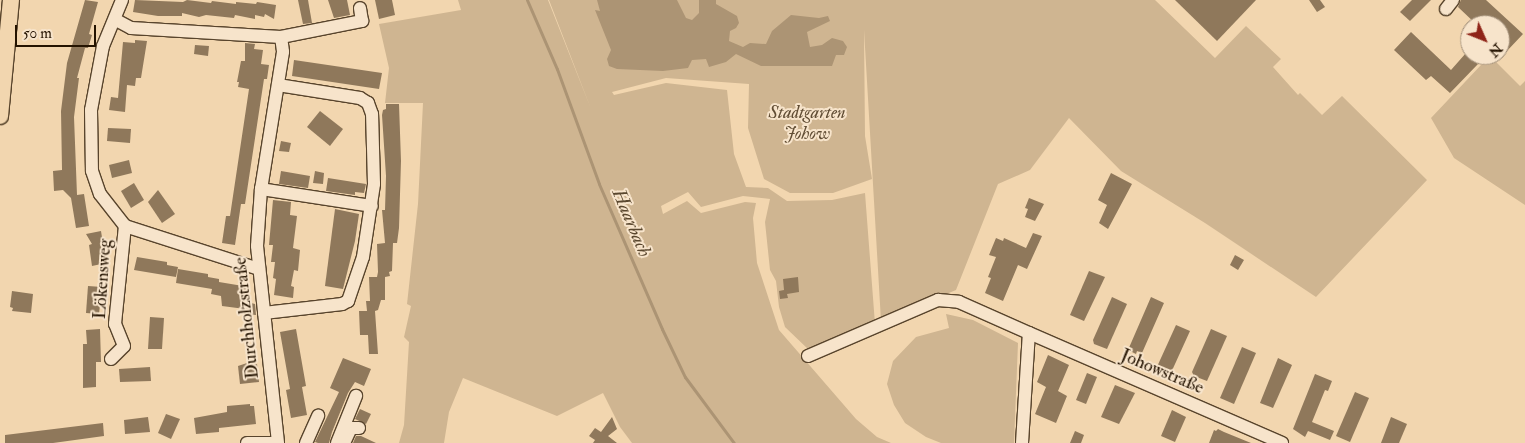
<!DOCTYPE html>
<html>
<head>
<meta charset="utf-8">
<style>
	body { margin:0 }
	#map { position:relative; width:1525px; height:443px; overflow:hidden; background:#f2d6af; font-family:"IM FELL Double Pica",serif }
	div>[style] { position:absolute }
	[style*='--x'] { left:calc(var(--x)*1px); top:calc(var(--y)*1px); width:calc(var(--w)*1px); rotate:calc(var(--a)*1deg) }
	.green>* { inset:0; background:#cfb591 }
	.water>* { inset:0; background:#ac9474 }
	.stream>* { height:3px; margin:-1.5px; padding:0 1.5px; transform-origin:1.5px; border-radius:1.5px; background:#ac9474 }
	.building>* { inset:0; background:#8f785b }
	.roads { filter:drop-shadow(1px 0 #58442c) drop-shadow(-1px 0 #58442c) drop-shadow(0 1px #58442c) drop-shadow(0 -1px #58442c) }
	.minor>* { height:12px; margin:-6px; padding:0 6px; transform-origin:6px; border-radius:6px; background:#f7e4cb }
	.major>* { height:16px; margin:-8px; padding:0 8px; transform-origin:8px; border-radius:8px; background:#f2d6af }
	span { translate:-50% -50%; white-space:nowrap; text-align:center; line-height:1.15; -webkit-text-stroke:4px #f7e4cb; paint-order:stroke }
	.park-label { font-size:18px; color:#604c33; font-style:italic }
	.street-label { font-size:18px; color:#241300 }
	.water-label { font-size:19px; color:#5a472e; font-style:italic }
	.north { position:absolute; left:1460px; top:15px; width:50px; height:50px; box-sizing:border-box; background:#f7e4cb; border:1px solid #a3907a; border-radius:50%; rotate:134deg; font-size:14px; font-weight:700; line-height:20px; text-align:center; color:#241300 }
	.north::after { content:''; display:block; margin:auto; width:18px; height:22px; background:#8f2418; clip-path:polygon(50% 0,100% 100%,50% 72%,0 100%) }
	.scale { position:absolute; left:15px; top:25px; width:81px; height:22px; box-sizing:border-box; border:2px solid #241300; border-top:0; padding-left:6px; font-size:15px; line-height:18px; white-space:nowrap; color:#241300; -webkit-text-stroke:4px #f7e4cb; paint-order:stroke }
</style>
</head>
<body>
<div id="map">
	<div class="green">
		<i style="clip-path:polygon(458px 0,548px 0,591px 109px,549px 0,1155px 0,1215px 58px,1246px 26px,1281px 59px,1273px 67px,1298px 95px,1300px 93px,1322px 115px,1342px 96px,1427px 180px,1316px 297px,1205px 223px,1121px 171px,1069px 118px,1030px 170px,998px 184px,956px 290px,881px 321px,864px 30px,865px 136px,872px 179px,833px 193px,790px 193px,764px 179px,748px 128px,749px 84px,666px 78px,612px 92px,614px 95px,666px 83px,727px 90px,734px 154px,746px 187px,768px 188px,787px 201px,832px 200px,865px 193px,875px 324px,809px 350px,785px 327px,779px 307px,776px 281px,770px 270px,765px 222px,770px 199px,743px 196px,701px 207px,688px 192px,661px 206px,663px 214px,687px 201px,701px 213px,745px 202px,756px 203px,753px 218px,757px 263px,779px 330px,856px 419px,877px 437px,891px 443px,632px 443px,620px 427px,603px 393px,557px 416px,463px 378px,449px 412px,444px 443px,399px 443px,404px 425px,409px 342px,404px 337px,411px 306px,407px 304px,418px 204px,423px 103px,385px 103px,389px 68px,379px 24px,461px 10px)"></i>
		<i style="clip-path:polygon(1492px 58px,1520px 86px,1525px 81px,1525px 205px,1454px 158px,1431px 118px,1481px 65px)"></i>
		<i style="clip-path:polygon(946px 314px,973px 320px,1018px 343px,1014px 443px,941px 443px,926px 437px,905px 423px,894px 405px,887px 384px,893px 361px,916px 337px,949px 328px)"></i>
	</div>
	<div class="water">
		<i style="clip-path:polygon(597px 0,677px 0,686px 18px,692px 20px,699px 13px,699px 0,716px 0,716px 4px,737px 16px,739px 23px,736px 28px,730px 31px,729px 41px,743px 47px,750px 43px,766px 44px,772px 31px,791px 15px,819px 18px,828px 16px,830px 21px,807px 32px,810px 47px,822px 45px,832px 38px,843px 41px,847px 47px,844px 55px,836px 55px,832px 66px,761px 66px,736px 54px,726px 62px,709px 67px,706px 59px,692px 60px,688px 68px,663px 71px,617px 69px,609px 66px,607px 59px,611px 50px,595px 10px,600px 11px)"></i>
	</div>
	<div class="stream">
		<i style="--x:527;--y:0;--w:75;--a:66.5"></i>
		<i style="--x:557;--y:69;--w:122;--a:69.9"></i>
		<i style="--x:599;--y:184;--w:158;--a:66.5"></i>
		<i style="--x:662;--y:329;--w:53;--a:64.4"></i>
		<i style="--x:685;--y:377;--w:82;--a:53.4"></i>
	</div>
	<div class="building">
		<i style="clip-path:polygon(85px 0,98px 2px,89px 34px,92px 35px,88px 48px,85px 48px,77px 78px,79px 78px,74px 117px,77px 195px,84px 194px,89px 226px,76px 228px,71px 198px,63px 190px,54px 191px,53px 171px,62px 170px,61px 111px,67px 63px)"></i>
		<i style="clip-path:polygon(135px 0,183px 2px,187px 0,211px 3px,212px 1px,236px 4px,236px 2px,256px 4px,257px 2px,276px 5px,274px 19px,265px 14px,264px 17px,255px 15px,255px 19px,235px 15px,234px 18px,206px 15px,199px 17px,182px 13px,182px 16px,158px 16px,133px 12px)"></i>
		<i style="clip-path:polygon(298px 0,308px 0,312px 23px,303px 24px)"></i>
		<i style="clip-path:polygon(328px 0,347px 0,350px 15px,334px 18px)"></i>
		<i style="clip-path:polygon(375px 0,392px 0,395px 15px,379px 19px)"></i>
		<i style="clip-path:polygon(1175px 0,1256px 0,1217px 41px)"></i>
		<i style="clip-path:polygon(1309px 0,1320px 0,1325px 7px,1317px 12px)"></i>
		<i style="clip-path:polygon(1412px 0,1431px 0,1410px 21px,1400px 12px)"></i>
		<i style="clip-path:polygon(1461px 0,1486px 0,1523px 34px,1506px 52px,1500px 46px,1500px 25px,1477px 25px,1458px 7px)"></i>
		<i style="clip-path:polygon(1411px 32px,1451px 70px,1466px 53px,1478px 64px,1450px 93px,1431px 76px,1426px 80px,1394px 50px)"></i>
		<i style="clip-path:polygon(135px 40px,147px 41px,141px 78px,136px 78px,135px 86px,127px 85px,125px 112px,109px 110px,111px 97px,118px 98px,123px 42px,135px 43px)"></i>
		<i style="clip-path:polygon(245px 43px,255px 44px,254px 49px,263px 50px,261px 64px,269px 65px,267px 79px,264px 79px,245px 204px,241px 204px,235px 245px,222px 243px,226px 216px,230px 216px,249px 89px,238px 87px,239px 82px,237px 82px,241px 61px,245px 61px)"></i>
		<i style="clip-path:polygon(195px 45px,209px 46px,208px 56px,194px 54px)"></i>
		<i style="clip-path:polygon(294px 60px,382px 73px,379px 89px,292px 76px)"></i>
		<i style="clip-path:polygon(386px 104px,399px 104px,401px 161px,399px 228px,397px 243px,393px 243px,392px 271px,389px 272px,390px 276px,385px 277px,385px 300px,381px 300px,378px 310px,375px 311px,378px 354px,369px 354px,368px 335px,360px 335px,359px 311px,367px 311px,366px 301px,370px 301px,369px 277px,377px 277px,378px 272px,377px 244px,385px 243px,382px 210px,385px 210px,386px 176px,382px 115px,383px 110px,386px 109px)"></i>
		<i style="clip-path:polygon(320px 111px,343px 129px,330px 146px,307px 127px)"></i>
		<i style="clip-path:polygon(108px 128px,131px 129px,130px 143px,107px 141px)"></i>
		<i style="clip-path:polygon(281px 141px,291px 143px,289px 152px,279px 151px)"></i>
		<i style="clip-path:polygon(129px 160px,132px 173px,112px 178px,109px 165px)"></i>
		<i style="clip-path:polygon(281px 171px,310px 176px,308px 188px,279px 184px)"></i>
		<i style="clip-path:polygon(315px 171px,324px 173px,323px 184px,313px 183px)"></i>
		<i style="clip-path:polygon(1111px 173px,1132px 184px,1108px 229px,1099px 223px,1107px 205px,1098px 200px)"></i>
		<i style="clip-path:polygon(328px 178px,366px 184px,364px 193px,355px 192px,355px 195px,326px 191px)"></i>
		<i style="clip-path:polygon(134px 183px,144px 200px,131px 208px,121px 191px)"></i>
		<i style="clip-path:polygon(158px 190px,175px 214px,162px 223px,148px 202px)"></i>
		<i style="clip-path:polygon(1029px 198px,1044px 204px,1035px 221px,1025px 217px,1028px 209px,1025px 208px)"></i>
		<i style="clip-path:polygon(273px 200px,291px 202px,290px 215px,297px 216px,293px 248px,300px 250px,298px 271px,294px 270px,291px 286px,294px 287px,293px 298px,274px 295px,276px 279px,273px 278px,275px 262px,271px 262px,273px 245px,269px 245px)"></i>
		<i style="clip-path:polygon(335px 209px,359px 214px,355px 241px,343px 289px,325px 286px)"></i>
		<i style="clip-path:polygon(101px 231px,106px 263px,92px 266px,89px 245px,92px 244px,86px 234px)"></i>
		<i style="clip-path:polygon(1033px 233px,1042px 236px,1027px 269px,1018px 265px,1003px 301px,985px 293px,991px 278px,988px 277px,996px 257px,989px 255px,996px 238px,1003px 241px,1004px 238px,1026px 248px)"></i>
		<i style="clip-path:polygon(1235px 255px,1244px 260px,1238px 270px,1230px 265px)"></i>
		<i style="clip-path:polygon(137px 257px,167px 262px,167px 265px,178px 267px,176px 277px,134px 270px)"></i>
		<i style="clip-path:polygon(178px 269px,208px 274px,208px 277px,219px 279px,219px 282px,249px 287px,247px 302px,255px 304px,256px 315px,245px 314px,245px 309px,222px 306px,221px 296px,211px 294px,212px 289px,176px 283px)"></i>
		<i style="clip-path:polygon(1089px 271px,1105px 277px,1084px 321px,1070px 315px)"></i>
		<i style="clip-path:polygon(798px 277px,799px 292px,787px 294px,788px 298px,780px 299px,779px 291px,784px 290px,783px 279px)"></i>
		<i style="clip-path:polygon(88px 286px,102px 287px,99px 314px,86px 313px)"></i>
		<i style="clip-path:polygon(12px 291px,33px 294px,31px 313px,12px 311px,13px 308px,10px 307px)"></i>
		<i style="clip-path:polygon(1112px 297px,1127px 304px,1107px 349px,1094px 344px,1093px 340px)"></i>
		<i style="clip-path:polygon(1151px 297px,1164px 303px,1142px 353px,1137px 351px,1136px 354px,1128px 350px)"></i>
		<i style="clip-path:polygon(150px 317px,164px 318px,162px 349px,148px 349px)"></i>
		<i style="clip-path:polygon(1176px 325px,1190px 331px,1170px 375px,1156px 369px)"></i>
		<i style="clip-path:polygon(100px 329px,101px 362px,96px 362px,96px 387px,83px 388px,83px 344px,87px 344px,86px 330px)"></i>
		<i style="clip-path:polygon(296px 329px,306px 386px,302px 387px,307px 415px,291px 418px,286px 390px,290px 389px,280px 332px)"></i>
		<i style="clip-path:polygon(1211px 329px,1227px 336px,1207px 381px,1194px 376px,1192px 372px)"></i>
		<i style="clip-path:polygon(1242px 347px,1256px 353px,1234px 404px,1220px 398px)"></i>
		<i style="clip-path:polygon(1048px 355px,1069px 365px,1058px 391px,1067px 396px,1056px 423px,1035px 414px,1046px 387px,1037px 382px)"></i>
		<i style="clip-path:polygon(343px 358px,371px 369px,364px 386px,355px 382px,348px 393px,332px 432px,329px 443px,318px 443px,315px 442px,339px 392px,330px 388px)"></i>
		<i style="clip-path:polygon(1278px 358px,1292px 365px,1273px 408px,1260px 403px)"></i>
		<i style="clip-path:polygon(247px 363px,257px 364px,259px 382px,240px 384px,238px 366px)"></i>
		<i style="clip-path:polygon(150px 367px,151px 381px,120px 382px,119px 369px)"></i>
		<i style="clip-path:polygon(1087px 373px,1097px 377px,1086px 404px,1076px 400px)"></i>
		<i style="clip-path:polygon(1315px 374px,1332px 381px,1328px 391px,1325px 390px,1312px 422px,1334px 431px,1330px 440px,1308px 431px,1305px 437px,1293px 429px)"></i>
		<i style="clip-path:polygon(1115px 385px,1135px 393px,1119px 424px,1101px 417px)"></i>
		<i style="clip-path:polygon(1355px 392px,1369px 398px,1350px 442px,1336px 436px)"></i>
		<i style="clip-path:polygon(250px 404px,250px 406px,254px 406px,256px 424px,219px 428px,219px 432px,196px 434px,194px 418px,227px 412px,227px 406px)"></i>
		<i style="clip-path:polygon(360px 409px,371px 414px,366px 424px,355px 419px)"></i>
		<i style="clip-path:polygon(1172px 410px,1186px 417px,1175px 442px,1161px 436px)"></i>
		<i style="clip-path:polygon(166px 414px,180px 419px,171px 439px,158px 433px)"></i>
		<i style="clip-path:polygon(148px 417px,150px 432px,125px 434px,124px 420px)"></i>
		<i style="clip-path:polygon(612px 417px,617px 429px,608px 436px,617px 443px,593px 443px,595px 440px,589px 436px,595px 428px,601px 432px)"></i>
		<i style="clip-path:polygon(1391px 417px,1407px 424px,1399px 443px,1381px 443px)"></i>
		<i style="clip-path:polygon(103px 423px,104px 436px,53px 443px,5px 443px,5px 435px)"></i>
		<i style="clip-path:polygon(1218px 429px,1224px 432px,1251px 443px,1209px 443px,1214px 430px,1216px 431px)"></i>
		<i style="clip-path:polygon(1075px 431px,1084px 435px,1081px 443px,1070px 443px)"></i>
		<i style="clip-path:polygon(356px 436px,361px 436px,376px 443px,353px 443px)"></i>
	</div>
	<div class="roads">
		<div class="minor">
			<i style="--x:122;--y:0;--w:50;--a:112.4"></i>
			<i style="--x:103;--y:46;--w:65;--a:100.6"></i>
			<i style="--x:91;--y:110;--w:61;--a:89.1"></i>
			<i style="--x:92;--y:171;--w:24;--a:71"></i>
			<i style="--x:100;--y:194;--w:41;--a:52"></i>
			<i style="--x:125;--y:226;--w:141;--a:17.8"></i>
			<i style="--x:1446;--y:9;--w:11;--a:-52"></i>
			<i style="--x:116;--y:20;--w:17;--a:28"></i>
			<i style="--x:131;--y:28;--w:150;--a:3.4"></i>
			<i style="--x:281;--y:37;--w:15;--a:82"></i>
			<i style="--x:283;--y:52;--w:139;--a:99.1"></i>
			<i style="--x:261;--y:189;--w:57;--a:94"></i>
			<i style="--x:257;--y:246;--w:198;--a:83.9"></i>
			<i style="--x:281;--y:37;--w:83;--a:-11.2"></i>
			<i style="--x:362;--y:21;--w:13;--a:-99"></i>
			<i style="--x:261;--y:189;--w:112;--a:8.7"></i>
			<i style="--x:264;--y:313;--w:79;--a:-6.6"></i>
			<i style="--x:342;--y:304;--w:7;--a:-27"></i>
			<i style="--x:348;--y:301;--w:46;--a:-71.2"></i>
			<i style="--x:363;--y:257;--w:74;--a:-81.4"></i>
			<i style="--x:374;--y:184;--w:70;--a:-91.6"></i>
			<i style="--x:372;--y:114;--w:12;--a:-110"></i>
			<i style="--x:368;--y:103;--w:9;--a:-148"></i>
			<i style="--x:360;--y:98;--w:83;--a:-171"></i>
			<i style="--x:808;--y:356;--w:142;--a:-23.3"></i>
			<i style="--x:938;--y:300;--w:21;--a:5"></i>
			<i style="--x:959;--y:302;--w:77;--a:23.9"></i>
			<i style="--x:111;--y:359;--w:18;--a:-45"></i>
			<i style="--x:124;--y:346;--w:24;--a:-112"></i>
			<i style="--x:115;--y:324;--w:99;--a:-84.2"></i>
			<i style="--x:345;--y:441;--w:14;--a:-65"></i>
			<i style="--x:351;--y:428;--w:8;--a:0"></i>
			<i style="--x:247;--y:443;--w:25;--a:0"></i>
			<i style="--x:306;--y:443;--w:30;--a:-66"></i>
			<i style="--x:337;--y:443;--w:51;--a:-68"></i>
			<i style="--x:1022;--y:443;--w:110;--a:-86.4"></i>
			<i style="--x:1029;--y:333;--w:276;--a:23.5"></i>
		</div>
		<div class="major">
			<i style="--x:0;--y:116;--w:117;--a:-84.6"></i>
		</div>
	</div>
	<div class="park-label">
		<span style="left:807px;top:124px">Stadtgarten<br>Johow</span>
	</div>
	<div class="street-label">
		<span style="left:103px;top:279px;rotate:-86deg">Lökensweg</span>
		<span style="left:247px;top:318px;rotate:-96deg">Durchholzstraße</span>
		<span style="left:1162px;top:372px;rotate:23deg">Johowstraße</span>
	</div>
	<div class="water-label">
		<span style="left:631px;top:223px;rotate:67deg">Haarbach</span>
	</div>
	<div class="north">N</div>
	<div class="scale">50 m</div>
</div>
</body>
</html>
